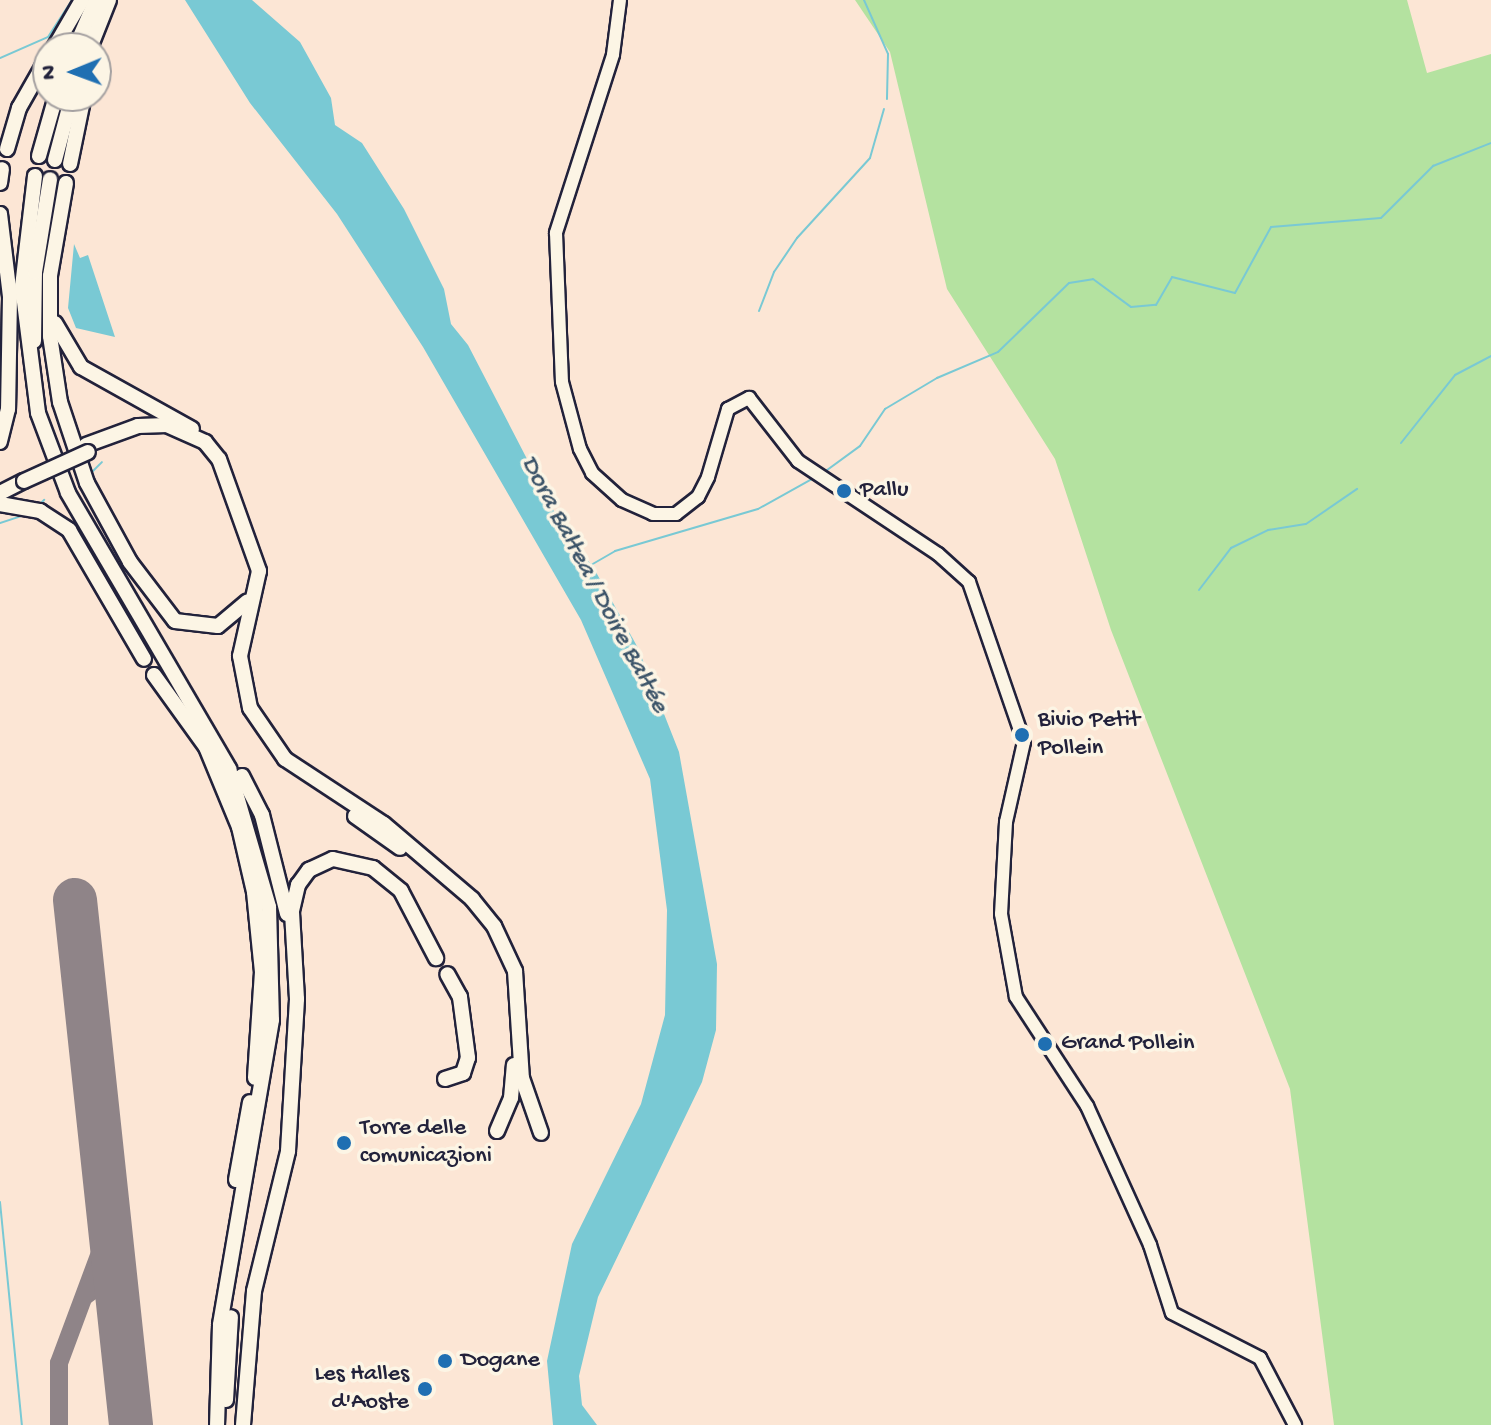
<!DOCTYPE html>
<html>
<head>
<meta charset="utf-8">
<style>
	body { margin:0 }
	#map { position:relative; width:1491px; height:1425px; overflow:hidden; background:#fce6d5; font-family:"Gochi Hand",sans-serif }
	div>[style] { position:absolute }
	[style*='--x'] { left:calc(var(--x)*1px); top:calc(var(--y)*1px); width:calc(var(--w)*1px); rotate:calc(var(--a)*1deg) }
	.green>* { inset:0; background:#b4e2a0 }
	.water>* { inset:0; background:#79c9d4 }
	.stream>* { height:2px; margin:-1px; padding:0 1px; transform-origin:1px; border-radius:1px; background:#79c9d4 }
	.taxiway>* { height:18px; margin:-9px; padding:0 9px; transform-origin:9px; border-radius:9px; background:#8f8488 }
	.runway>* { height:44px; margin:-22px; padding:0 22px; transform-origin:22px; border-radius:22px; background:#8f8488 }
	.roads { filter:drop-shadow(2px 0 #22223b) drop-shadow(-2px 0 #22223b) drop-shadow(0 2px #22223b) drop-shadow(0 -2px #22223b) }
	.major>* { height:12px; margin:-6px; padding:0 6px; transform-origin:6px; border-radius:6px; background:#fcf5e5 }
	.highway>* { height:14px; margin:-7px; padding:0 7px; transform-origin:7px; border-radius:7px; background:#fcf5e5 }
	.bridges { filter:drop-shadow(2px 0 #22223b) drop-shadow(-2px 0 #22223b) drop-shadow(0 2px #22223b) drop-shadow(0 -2px #22223b) }
	.highway-bridge>* { height:14px; margin:-7px; padding:0 7px; transform-origin:7px; border-radius:7px; background:#fcf5e5 }
	.dots>* { width:22px; height:22px; translate:-50% -50%; box-sizing:border-box; border:4px solid #fcf5e5; border-radius:50% }
	span { translate:-50% -50%; white-space:nowrap; text-align:center; line-height:1.15; -webkit-text-stroke:7px #fcf5e5; paint-order:stroke }
	.poi-label { font-size:24px; color:#22223b }
	.left { translate:0 -50%; text-align:left }
	.right { translate:-100% -50%; text-align:right }
	.water-label { font-size:26px; color:#3c5469; font-style:italic }
	.north { position:absolute; left:32px; top:32px; width:80px; height:80px; box-sizing:border-box; background:#fcf5e5; border:2px solid #a5a1a1; border-radius:50%; rotate:269deg; font-size:22px; font-weight:700; line-height:32px; text-align:center; color:#22223b }
	.north::after { content:''; display:block; margin:auto; width:28px; height:36px; background:#1f6fb2; clip-path:polygon(50% 0,100% 100%,50% 72%,0 100%) }
</style>
</head>
<body>
<div id="map">
	<div class="green">
		<i style="clip-path:polygon(855px 0,1407px 0,1427px 73px,1491px 54px,1491px 1425px,1334px 1425px,1290px 1089px,1111px 630px,1055px 459px,947px 289px,890px 52px)"></i>
	</div>
	<div class="water">
		<i style="clip-path:polygon(185px 0,252px 0,300px 42px,331px 98px,335px 125px,362px 143px,404px 209px,444px 289px,451px 324px,468px 345px,570px 542px,592px 565px,638px 648px,679px 752px,717px 964px,716px 1030px,702px 1082px,598px 1297px,579px 1376px,582px 1405px,597px 1425px,553px 1425px,547px 1361px,572px 1244px,641px 1104px,665px 1015px,667px 910px,650px 779px,581px 620px,423px 347px,337px 214px,250px 103px)"></i>
		<i style="clip-path:polygon(74px 244px,80px 258px,88px 255px,115px 337px,76px 328px,68px 308px)"></i>
	</div>
	<div class="stream">
		<i style="--x:864;--y:0;--w:59;--a:66"></i>
		<i style="--x:888;--y:54;--w:45;--a:91.3"></i>
		<i style="--x:0;--y:58;--w:52;--a:-23.6"></i>
		<i style="--x:48;--y:37;--w:44;--a:-57"></i>
		<i style="--x:759;--y:311;--w:42;--a:-69"></i>
		<i style="--x:774;--y:272;--w:41;--a:-55.9"></i>
		<i style="--x:797;--y:238;--w:108;--a:-47.6"></i>
		<i style="--x:870;--y:158;--w:51;--a:-74.1"></i>
		<i style="--x:1401;--y:443;--w:87;--a:-51.5"></i>
		<i style="--x:1455;--y:375;--w:41;--a:-27.8"></i>
		<i style="--x:92;--y:472;--w:14;--a:-45"></i>
		<i style="--x:823;--y:473;--w:46;--a:-36.1"></i>
		<i style="--x:860;--y:446;--w:45;--a:-56"></i>
		<i style="--x:885;--y:409;--w:61;--a:-30.8"></i>
		<i style="--x:937;--y:378;--w:66;--a:-23.1"></i>
		<i style="--x:998;--y:352;--w:99;--a:-44.2"></i>
		<i style="--x:1069;--y:283;--w:24;--a:-9"></i>
		<i style="--x:1093;--y:279;--w:47;--a:36.4"></i>
		<i style="--x:1131;--y:307;--w:25;--a:-5"></i>
		<i style="--x:1156;--y:305;--w:32;--a:-60"></i>
		<i style="--x:1172;--y:277;--w:65;--a:14.3"></i>
		<i style="--x:1235;--y:293;--w:75;--a:-61.4"></i>
		<i style="--x:1271;--y:227;--w:110;--a:-4.7"></i>
		<i style="--x:1381;--y:218;--w:74;--a:-45"></i>
		<i style="--x:1433;--y:166;--w:62;--a:-21.6"></i>
		<i style="--x:40;--y:504;--w:6;--a:-45"></i>
		<i style="--x:0;--y:523;--w:23;--a:-18"></i>
		<i style="--x:591;--y:565;--w:28;--a:-30"></i>
		<i style="--x:615;--y:551;--w:149;--a:-16.4"></i>
		<i style="--x:758;--y:509;--w:64;--a:-29"></i>
		<i style="--x:1199;--y:590;--w:53;--a:-52.7"></i>
		<i style="--x:1231;--y:548;--w:41;--a:-25.9"></i>
		<i style="--x:1268;--y:530;--w:38;--a:-9"></i>
		<i style="--x:1306;--y:524;--w:62;--a:-34.5"></i>
		<i style="--x:0;--y:1202;--w:224;--a:84.4"></i>
	</div>
	<div class="taxiway">
		<i style="--x:85;--y:1296;--w:14;--a:-36"></i>
		<i style="--x:96;--y:1288;--w:12;--a:14"></i>
		<i style="--x:108;--y:1291;--w:28;--a:64"></i>
		<i style="--x:59;--y:1425;--w:62;--a:-90"></i>
		<i style="--x:59;--y:1363;--w:117;--a:-69.6"></i>
		<i style="--x:100;--y:1253;--w:69;--a:-85.9"></i>
	</div>
	<div class="runway">
		<i style="--x:75;--y:900;--w:528;--a:83.91"></i>
	</div>
	<div class="roads">
		<div class="major">
			<i style="--x:620;--y:0;--w:55;--a:97.3"></i>
			<i style="--x:613;--y:55;--w:187;--a:107.8"></i>
			<i style="--x:556;--y:233;--w:149;--a:87.7"></i>
			<i style="--x:562;--y:382;--w:69;--a:75"></i>
			<i style="--x:580;--y:449;--w:27;--a:63"></i>
			<i style="--x:592;--y:473;--w:40;--a:42"></i>
			<i style="--x:622;--y:500;--w:34;--a:24"></i>
			<i style="--x:653;--y:514;--w:23;--a:0"></i>
			<i style="--x:676;--y:514;--w:28;--a:-38"></i>
			<i style="--x:698;--y:497;--w:22;--a:-63"></i>
			<i style="--x:708;--y:477;--w:71;--a:-73.6"></i>
			<i style="--x:728;--y:409;--w:24;--a:-28"></i>
			<i style="--x:749;--y:398;--w:80;--a:52.1"></i>
			<i style="--x:798;--y:461;--w:168;--a:33.6"></i>
			<i style="--x:938;--y:554;--w:42;--a:42.1"></i>
			<i style="--x:969;--y:582;--w:169;--a:71"></i>
			<i style="--x:1024;--y:742;--w:82;--a:102.7"></i>
			<i style="--x:1006;--y:822;--w:92;--a:93.1"></i>
			<i style="--x:1001;--y:914;--w:84;--a:79.8"></i>
			<i style="--x:1016;--y:997;--w:130;--a:56.9"></i>
			<i style="--x:1087;--y:1106;--w:153;--a:65.6"></i>
			<i style="--x:1150;--y:1245;--w:71;--a:72.1"></i>
			<i style="--x:1172;--y:1313;--w:99;--a:27.1"></i>
			<i style="--x:1260;--y:1358;--w:76;--a:62.4"></i>
		</div>
		<div class="highway">
			<i style="--x:54;--y:48;--w:56;--a:-59.7"></i>
			<i style="--x:75;--y:48;--w:52;--a:-66.4"></i>
			<i style="--x:90;--y:48;--w:52;--a:-68.4"></i>
			<i style="--x:7;--y:149;--w:43;--a:-73.7"></i>
			<i style="--x:19;--y:108;--w:59;--a:-60.4"></i>
			<i style="--x:39;--y:156;--w:62;--a:-74.2"></i>
			<i style="--x:55;--y:160;--w:66;--a:-75.1"></i>
			<i style="--x:70;--y:164;--w:69;--a:-78.4"></i>
			<i style="--x:35;--y:176;--w:111;--a:96.7"></i>
			<i style="--x:22;--y:286;--w:128;--a:82.8"></i>
			<i style="--x:38;--y:413;--w:85;--a:69.4"></i>
			<i style="--x:68;--y:493;--w:320;--a:59.7"></i>
			<i style="--x:229;--y:769;--w:144;--a:73.8"></i>
			<i style="--x:269;--y:907;--w:113;--a:88.5"></i>
			<i style="--x:272;--y:1020;--w:309;--a:99.7"></i>
			<i style="--x:220;--y:1325;--w:100;--a:91.7"></i>
			<i style="--x:0;--y:183;--w:14;--a:-82"></i>
			<i style="--x:66;--y:183;--w:94;--a:99.8"></i>
			<i style="--x:50;--y:276;--w:60;--a:90"></i>
			<i style="--x:50;--y:336;--w:67;--a:81.4"></i>
			<i style="--x:60;--y:402;--w:85;--a:71.6"></i>
			<i style="--x:87;--y:483;--w:90;--a:61.4"></i>
			<i style="--x:130;--y:562;--w:74;--a:52.7"></i>
			<i style="--x:175;--y:621;--w:43;--a:6.6"></i>
			<i style="--x:218;--y:626;--w:38;--a:-40"></i>
			<i style="--x:0;--y:214;--w:84;--a:83.1"></i>
			<i style="--x:10;--y:297;--w:112;--a:91"></i>
			<i style="--x:8;--y:409;--w:34;--a:104"></i>
			<i style="--x:55;--y:323;--w:51;--a:59.4"></i>
			<i style="--x:81;--y:367;--w:127;--a:29.2"></i>
			<i style="--x:34;--y:341;--w:69;--a:-89.2"></i>
			<i style="--x:35;--y:272;--w:94;--a:-80.8"></i>
			<i style="--x:86;--y:445;--w:55;--a:-20.1"></i>
			<i style="--x:138;--y:426;--w:29;--a:-2"></i>
			<i style="--x:167;--y:425;--w:42;--a:24.1"></i>
			<i style="--x:205;--y:442;--w:22;--a:51"></i>
			<i style="--x:219;--y:459;--w:119;--a:70.3"></i>
			<i style="--x:259;--y:571;--w:87;--a:102.6"></i>
			<i style="--x:240;--y:656;--w:53;--a:79.1"></i>
			<i style="--x:250;--y:708;--w:62;--a:55.5"></i>
			<i style="--x:285;--y:759;--w:118;--a:33.3"></i>
			<i style="--x:384;--y:824;--w:116;--a:40.4"></i>
			<i style="--x:472;--y:899;--w:35;--a:51"></i>
			<i style="--x:494;--y:926;--w:50;--a:65"></i>
			<i style="--x:515;--y:971;--w:107;--a:86.3"></i>
			<i style="--x:522;--y:1078;--w:58;--a:70.9"></i>
			<i style="--x:0;--y:493;--w:27;--a:-27"></i>
			<i style="--x:0;--y:504;--w:41;--a:9.9"></i>
			<i style="--x:40;--y:511;--w:35;--a:33"></i>
			<i style="--x:69;--y:530;--w:149;--a:59.8"></i>
			<i style="--x:154;--y:675;--w:89;--a:54.2"></i>
			<i style="--x:206;--y:747;--w:87;--a:67.6"></i>
			<i style="--x:239;--y:827;--w:67;--a:77"></i>
			<i style="--x:254;--y:892;--w:80;--a:84.3"></i>
			<i style="--x:262;--y:972;--w:106;--a:93.8"></i>
			<i style="--x:242;--y:776;--w:44;--a:62.9"></i>
			<i style="--x:262;--y:815;--w:102;--a:75.8"></i>
			<i style="--x:355;--y:816;--w:55;--a:35.4"></i>
			<i style="--x:445;--y:1079;--w:19;--a:-18"></i>
			<i style="--x:463;--y:1073;--w:16;--a:-72"></i>
			<i style="--x:468;--y:1058;--w:62;--a:-97.5"></i>
			<i style="--x:460;--y:997;--w:26;--a:-119"></i>
			<i style="--x:497;--y:1131;--w:36;--a:-67"></i>
			<i style="--x:511;--y:1098;--w:33;--a:-85"></i>
			<i style="--x:236;--y:1180;--w:79;--a:-79.8"></i>
			<i style="--x:226;--y:1400;--w:83;--a:-86.6"></i>
			<i style="--x:243;--y:1425;--w:134;--a:-85.3"></i>
			<i style="--x:254;--y:1291;--w:144;--a:-76.3"></i>
			<i style="--x:288;--y:1151;--w:152;--a:-86.6"></i>
			<i style="--x:297;--y:999;--w:88;--a:-93.3"></i>
			<i style="--x:292;--y:911;--w:27;--a:-77"></i>
			<i style="--x:298;--y:885;--w:19;--a:-54"></i>
			<i style="--x:309;--y:870;--w:26;--a:-25"></i>
			<i style="--x:333;--y:859;--w:41;--a:12.7"></i>
			<i style="--x:373;--y:868;--w:36;--a:39"></i>
			<i style="--x:401;--y:891;--w:76;--a:62.4"></i>
		</div>
	</div>
	<div class="bridges">
		<div class="highway-bridge">
			<i style="--x:24;--y:481;--w:70;--a:-24.4"></i>
		</div>
	</div>
	<div class="dots">
		<i style="left:844px;top:491px;background:#1f6fb2"></i>
		<i style="left:1022px;top:735px;background:#1f6fb2"></i>
		<i style="left:1045px;top:1044px;background:#1f6fb2"></i>
		<i style="left:344px;top:1143px;background:#1f6fb2"></i>
		<i style="left:445px;top:1361px;background:#1f6fb2"></i>
		<i style="left:425px;top:1389px;background:#1f6fb2"></i>
	</div>
	<div class="poi-label">
		<span class="left" style="left:860px;top:491px">Pallu</span>
		<span class="left" style="left:1038px;top:735px">Bivio Petit<br>Pollein</span>
		<span class="left" style="left:1061px;top:1044px">Grand Pollein</span>
		<span class="left" style="left:360px;top:1143px">Torre delle<br>comunicazioni</span>
		<span class="left" style="left:461px;top:1361px">Dogane</span>
		<span class="right" style="left:409px;top:1389px">Les Halles<br>d'Aoste</span>
	</div>
	<div class="water-label">
		<span style="left:593px;top:585px;rotate:62deg">Dora Baltea / Doire Baltée</span>
	</div>
	<div class="north">N</div>
</div>
</body>
</html>
